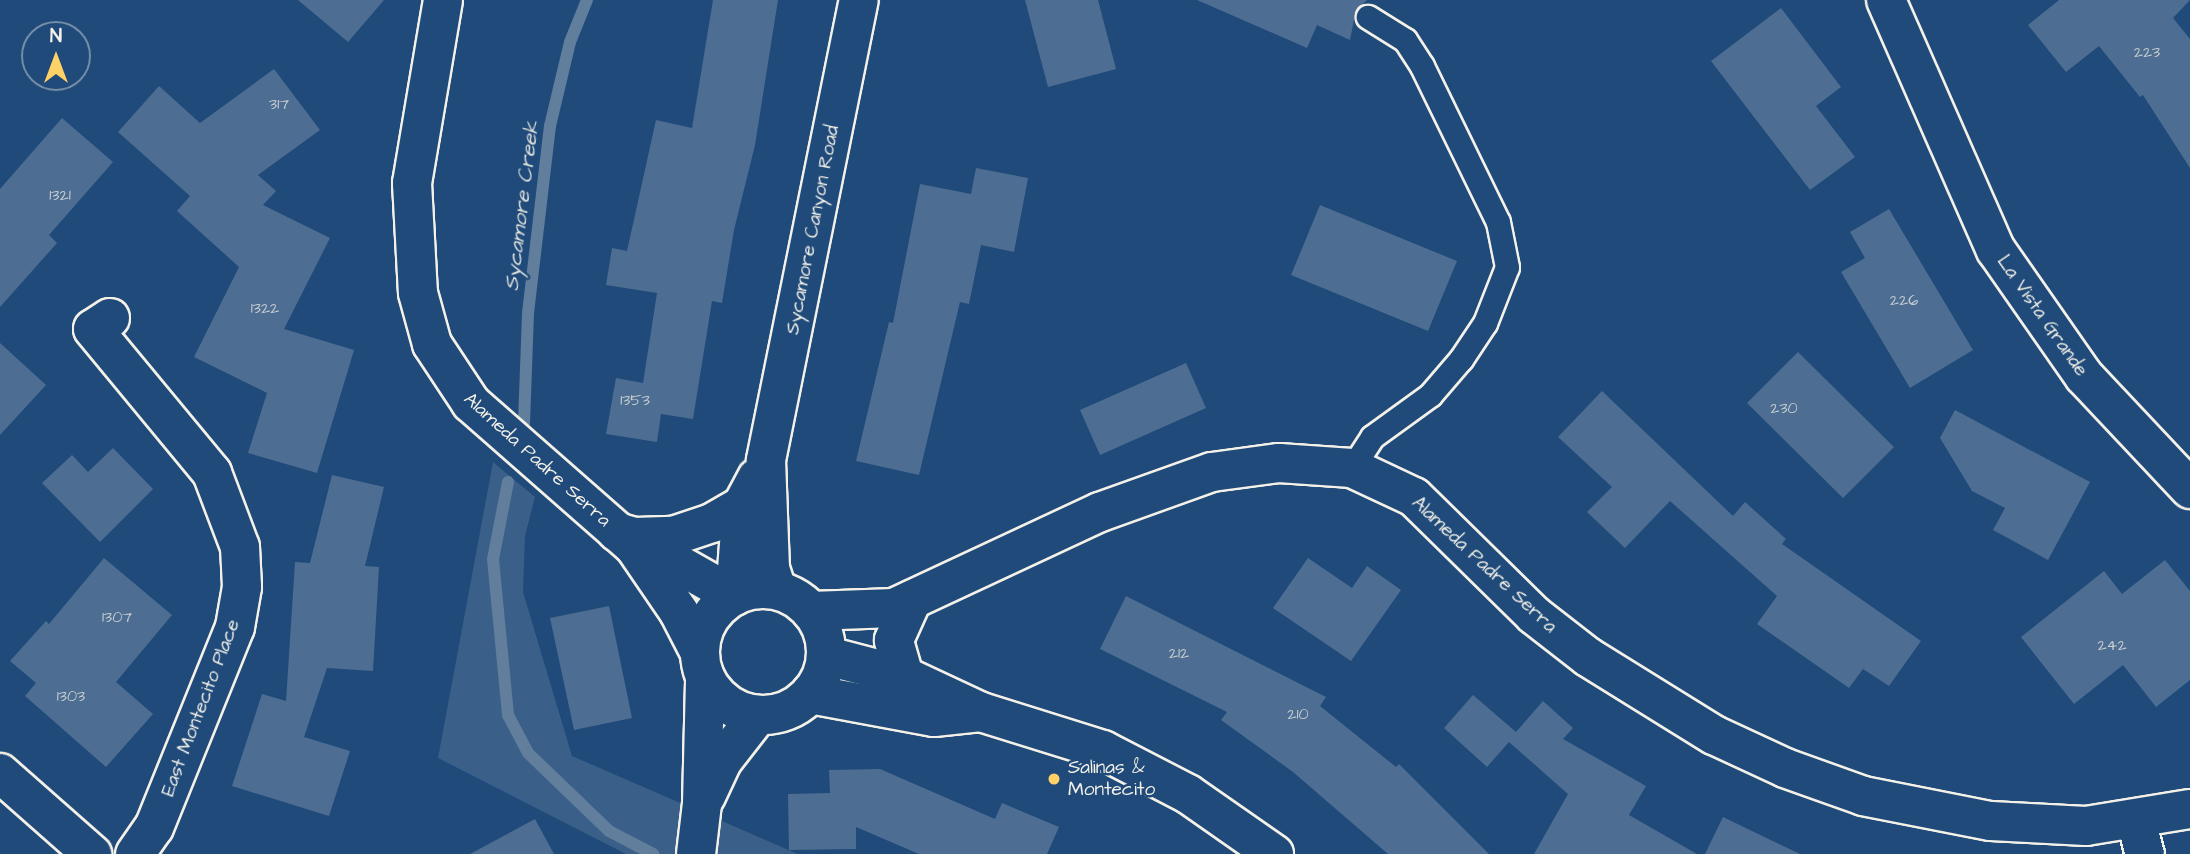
<!DOCTYPE html>
<html>
<head>
<meta charset="utf-8">
<style>
	body { margin:0 }
	#map { position:relative; width:2190px; height:854px; overflow:hidden; background:#1f4a7a; font-family:"Architects Daughter",sans-serif }
	div>[style] { position:absolute }
	[style*='--x'] { left:calc(var(--x)*1px); top:calc(var(--y)*1px); width:calc(var(--w)*1px); rotate:calc(var(--a)*1deg) }
	.green>* { inset:0; background:#3a5f88 }
	.stream>* { height:12px; margin:-6px; padding:0 6px; transform-origin:6px; border-radius:6px; background:#627e9d }
	.building>* { inset:0; background:#4d6e92 }
	.roads { filter:drop-shadow(2px 0 #f4f1e8) drop-shadow(-2px 0 #f4f1e8) drop-shadow(0 2px #f4f1e8) drop-shadow(0 -2px #f4f1e8) }
	.lane>* { height:23px; margin:-11.5px; padding:0 11.5px; transform-origin:11.5px; border-radius:11.5px; background:#1f4a7a }
	.street>* { height:38px; margin:-19px; padding:0 19px; transform-origin:19px; border-radius:19px; background:#1f4a7a }
	.secondary>* { height:38px; margin:-19px; padding:0 19px; transform-origin:19px; border-radius:19px; background:#1f4a7a }
	.secondary>.ring { margin:-19px; padding:0; box-sizing:content-box; background:none; border:38px solid #1f4a7a; border-radius:50% }
	.dots>* { width:19px; height:19px; translate:-50% -50%; box-sizing:border-box; border:4px solid #1f4a7a; border-radius:50% }
	span { translate:-50% -50%; white-space:nowrap; text-align:center; line-height:1.15; -webkit-text-stroke:5px #1f4a7a; paint-order:stroke }
	.number-label { font-size:16px; color:#cad0d2 }
	.number-label span { -webkit-text-stroke-width:0 }
	.street-label { font-size:19px; color:#f4f1e8 }
	.poi-label { font-size:19px; color:#f4f1e8 }
	.left { translate:0 -50%; text-align:left }
	.water-label { font-size:21px; color:#dee0dd; font-style:italic }
	.north { position:absolute; left:21px; top:21px; width:70px; height:70px; box-sizing:border-box; background:#1f4a7a; border:2px solid #748da6; border-radius:50%; rotate:0deg; font-size:19px; font-weight:700; line-height:28px; text-align:center; color:#f4f1e8 }
	.north::after { content:''; display:block; margin:auto; width:24px; height:32px; background:#ffd166; clip-path:polygon(50% 0,100% 100%,50% 72%,0 100%) }
</style>
</head>
<body>
<div id="map">
	<div class="green">
		<i style="clip-path:polygon(493px 462px,535px 497px,525px 536px,523px 592px,572px 756px,798px 854px,626px 854px,438px 758px)"></i>
	</div>
	<div class="stream">
		<i style="--x:524;--y:423;--w:110;--a:-87.9"></i>
		<i style="--x:528;--y:313;--w:188;--a:-83.3"></i>
		<i style="--x:550;--y:126;--w:86;--a:-76.6"></i>
		<i style="--x:570;--y:42;--w:45;--a:-68"></i>
		<i style="--x:508;--y:482;--w:78;--a:101"></i>
		<i style="--x:493;--y:559;--w:157;--a:84.5"></i>
		<i style="--x:508;--y:715;--w:43;--a:62.2"></i>
		<i style="--x:528;--y:753;--w:112;--a:43.9"></i>
		<i style="--x:609;--y:831;--w:50;--a:27.6"></i>
	</div>
	<div class="building">
		<i style="clip-path:polygon(298px 0,384px 0,348px 42px)"></i>
		<i style="clip-path:polygon(713px 0,778px 0,755px 145px,734px 230px,722px 303px,712px 301px,693px 419px,661px 414px,657px 442px,606px 434px,616px 378px,643px 383px,657px 293px,606px 285px,612px 248px,627px 251px,656px 120px,692px 128px)"></i>
		<i style="clip-path:polygon(1025px 0,1098px 0,1116px 69px,1048px 87px)"></i>
		<i style="clip-path:polygon(1197px 0,1367px 0,1356px 10px,1350px 40px,1317px 25px,1307px 48px)"></i>
		<i style="clip-path:polygon(2059px 0,2190px 0,2173px 18px,2190px 39px,2190px 168px,2143px 95px,2140px 97px,2099px 46px,2066px 72px,2028px 25px)"></i>
		<i style="clip-path:polygon(1781px 8px,1841px 87px,1816px 106px,1855px 157px,1810px 190px,1711px 61px)"></i>
		<i style="clip-path:polygon(274px 69px,320px 130px,258px 175px,276px 191px,263px 205px,330px 238px,284px 329px,354px 350px,317px 473px,248px 453px,267px 393px,194px 357px,239px 267px,177px 211px,190px 196px,118px 132px,159px 86px,200px 123px)"></i>
		<i style="clip-path:polygon(62px 118px,113px 162px,49px 235px,57px 243px,0 307px,0 189px)"></i>
		<i style="clip-path:polygon(976px 168px,1028px 178px,1014px 252px,981px 245px,969px 304px,960px 302px,919px 475px,856px 461px,889px 322px,893px 323px,920px 184px,971px 194px)"></i>
		<i style="clip-path:polygon(1320px 205px,1457px 261px,1428px 331px,1291px 275px)"></i>
		<i style="clip-path:polygon(1889px 209px,1973px 350px,1910px 388px,1841px 272px,1865px 258px,1850px 232px)"></i>
		<i style="clip-path:polygon(0 343px,46px 385px,0 435px)"></i>
		<i style="clip-path:polygon(1798px 352px,1894px 447px,1843px 498px,1747px 403px)"></i>
		<i style="clip-path:polygon(1186px 363px,1206px 408px,1100px 455px,1080px 410px)"></i>
		<i style="clip-path:polygon(1602px 391px,1733px 516px,1745px 502px,1786px 539px,1782px 544px,1921px 641px,1889px 686px,1863px 669px,1849px 688px,1757px 624px,1777px 596px,1670px 501px,1625px 548px,1587px 512px,1612px 487px,1558px 437px)"></i>
		<i style="clip-path:polygon(1955px 410px,2090px 482px,2048px 560px,1993px 530px,2005px 508px,1972px 491px,1940px 438px)"></i>
		<i style="clip-path:polygon(113px 448px,153px 489px,100px 542px,42px 483px,72px 455px,88px 472px)"></i>
		<i style="clip-path:polygon(332px 475px,384px 487px,365px 566px,379px 567px,373px 671px,327px 668px,304px 737px,350px 751px,329px 816px,232px 786px,262px 694px,286px 701px,295px 562px,310px 563px)"></i>
		<i style="clip-path:polygon(104px 558px,172px 615px,116px 682px,153px 714px,106px 767px,25px 696px,36px 683px,10px 661px,46px 621px,49px 624px)"></i>
		<i style="clip-path:polygon(1308px 558px,1352px 588px,1367px 566px,1401px 590px,1351px 661px,1273px 608px)"></i>
		<i style="clip-path:polygon(2165px 560px,2190px 591px,2190px 680px,2156px 707px,2123px 665px,2074px 704px,2021px 637px,2104px 571px,2122px 594px)"></i>
		<i style="clip-path:polygon(1126px 596px,1326px 697px,1320px 706px,1396px 767px,1399px 764px,1489px 854px,1388px 854px,1293px 772px,1221px 720px,1227px 712px,1100px 649px)"></i>
		<i style="clip-path:polygon(609px 606px,632px 718px,574px 730px,550px 618px)"></i>
		<i style="clip-path:polygon(1473px 695px,1516px 732px,1543px 701px,1573px 728px,1563px 739px,1646px 786px,1629px 815px,1697px 854px,1534px 854px,1568px 794px,1509px 742px,1487px 767px,1444px 728px)"></i>
		<i style="clip-path:polygon(880px 769px,995px 819px,1002px 803px,1059px 827px,1047px 854px,919px 854px,856px 827px,856px 849px,789px 850px,788px 794px,830px 793px,829px 770px)"></i>
		<i style="clip-path:polygon(1723px 817px,1800px 854px,1705px 854px)"></i>
		<i style="clip-path:polygon(535px 819px,554px 854px,470px 854px)"></i>
	</div>
	<div class="roads">
		<div class="lane">
			<i style="--x:1352;--y:468;--w:37;--a:-57"></i>
			<i style="--x:1372;--y:437;--w:72;--a:-35.9"></i>
			<i style="--x:1430;--y:395;--w:48;--a:-49.3"></i>
			<i style="--x:1461;--y:359;--w:43;--a:-56.3"></i>
			<i style="--x:1485;--y:323;--w:60;--a:-68.6"></i>
			<i style="--x:1507;--y:267;--w:46;--a:-101.3"></i>
			<i style="--x:1498;--y:222;--w:174;--a:-116"></i>
			<i style="--x:1422;--y:66;--w:31;--a:-123"></i>
			<i style="--x:1405;--y:40;--w:44;--a:-148.1"></i>
		</div>
		<div class="street">
			<i style="--x:1886;--y:0;--w:273;--a:66.3"></i>
			<i style="--x:1996;--y:250;--w:154;--a:55.1"></i>
			<i style="--x:2084;--y:376;--w:155;--a:46.8"></i>
			<i style="--x:110;--y:318;--w:20;--a:147"></i>
			<i style="--x:93;--y:329;--w:187;--a:50.4"></i>
			<i style="--x:212;--y:473;--w:79;--a:69.3"></i>
			<i style="--x:240;--y:547;--w:40;--a:87.1"></i>
			<i style="--x:242;--y:587;--w:41;--a:99.9"></i>
			<i style="--x:235;--y:627;--w:216;--a:112"></i>
			<i style="--x:154;--y:827;--w:33;--a:125"></i>
			<i style="--x:0;--y:773;--w:123;--a:41.4"></i>
			<i style="--x:2136;--y:821;--w:34;--a:75"></i>
		</div>
		<div class="secondary">
			<i style="--x:443;--y:0;--w:186;--a:99.6"></i>
			<i style="--x:412;--y:183;--w:110;--a:86.9"></i>
			<i style="--x:418;--y:293;--w:53;--a:74.6"></i>
			<i style="--x:432;--y:344;--w:71;--a:56.5"></i>
			<i style="--x:471;--y:403;--w:217;--a:41.3"></i>
			<i style="--x:634;--y:546;--w:80;--a:55.7"></i>
			<i style="--x:679;--y:612;--w:46;--a:62.9"></i>
			<i style="--x:617;--y:532;--w:19;--a:16"></i>
			<i style="--x:635;--y:537;--w:38;--a:-2"></i>
			<i style="--x:673;--y:536;--w:41;--a:-18.4"></i>
			<i style="--x:712;--y:523;--w:34;--a:-30"></i>
			<i style="--x:634;--y:546;--w:37;--a:20"></i>
			<i style="--x:669;--y:559;--w:75;--a:29.6"></i>
			<i class="ring" style="left:700px;top:589px;width:88px;height:88px"></i>
			<i style="--x:777;--y:590;--w:22;--a:-108"></i>
			<i style="--x:770;--y:569;--w:109;--a:-92.1"></i>
			<i style="--x:766;--y:460;--w:469;--a:-78.6"></i>
			<i style="--x:735;--y:595;--w:89;--a:-85.5"></i>
			<i style="--x:742;--y:506;--w:32;--a:-62"></i>
			<i style="--x:811;--y:611;--w:83;--a:-2.1"></i>
			<i style="--x:894;--y:608;--w:227;--a:-25"></i>
			<i style="--x:1100;--y:512;--w:119;--a:-19.7"></i>
			<i style="--x:1212;--y:472;--w:68;--a:-7.7"></i>
			<i style="--x:1279;--y:463;--w:73;--a:3.9"></i>
			<i style="--x:1352;--y:468;--w:68;--a:25.1"></i>
			<i style="--x:1414;--y:497;--w:168;--a:44.5"></i>
			<i style="--x:1534;--y:615;--w:68;--a:37.9"></i>
			<i style="--x:1588;--y:657;--w:148;--a:31.8"></i>
			<i style="--x:1714;--y:735;--w:78;--a:24.9"></i>
			<i style="--x:1785;--y:768;--w:83;--a:19.7"></i>
			<i style="--x:1863;--y:796;--w:130;--a:11.1"></i>
			<i style="--x:1991;--y:821;--w:95;--a:3"></i>
			<i style="--x:2086;--y:826;--w:105;--a:-9.3"></i>
			<i style="--x:827;--y:656;--w:80;--a:14.6"></i>
			<i style="--x:904;--y:676;--w:85;--a:25.1"></i>
			<i style="--x:981;--y:712;--w:128;--a:17.3"></i>
			<i style="--x:1103;--y:750;--w:96;--a:27.4"></i>
			<i style="--x:1188;--y:794;--w:105;--a:34.9"></i>
			<i style="--x:904;--y:676;--w:37;--a:-106"></i>
			<i style="--x:894;--y:640;--w:44;--a:-65.8"></i>
			<i style="--x:810;--y:694;--w:126;--a:10.5"></i>
			<i style="--x:934;--y:717;--w:47;--a:-6.1"></i>
			<i style="--x:706;--y:796;--w:40;--a:-65"></i>
			<i style="--x:723;--y:760;--w:57;--a:-52.1"></i>
			<i style="--x:696;--y:854;--w:50;--a:-83.2"></i>
			<i style="--x:702;--y:804;--w:127;--a:-88.6"></i>
		</div>
	</div>
	<div class="dots">
		<i style="left:1054px;top:779px;background:#ffd166"></i>
	</div>
	<div class="number-label">
		<span style="left:2147px;top:52px">223</span>
		<span style="left:279px;top:104px">317</span>
		<span style="left:60px;top:195px">1321</span>
		<span style="left:1904px;top:300px">226</span>
		<span style="left:265px;top:308px">1322</span>
		<span style="left:635px;top:400px">1353</span>
		<span style="left:1784px;top:408px">230</span>
		<span style="left:117px;top:617px">1307</span>
		<span style="left:2112px;top:645px">242</span>
		<span style="left:1179px;top:653px">212</span>
		<span style="left:71px;top:696px">1303</span>
		<span style="left:1298px;top:714px">210</span>
	</div>
	<div class="street-label">
		<span style="left:813px;top:230px;rotate:-79deg">Sycamore Canyon Road</span>
		<span style="left:2042px;top:316px;rotate:55deg">La Vista Grande</span>
		<span style="left:537px;top:460px;rotate:42deg">Alameda Padre Serra</span>
		<span style="left:1484px;top:565px;rotate:43deg">Alameda Padre Serra</span>
		<span style="left:201px;top:708px;rotate:-69deg">East Montecito Place</span>
	</div>
	<div class="poi-label">
		<span class="left" style="left:1068px;top:779px">Salinas &amp;<br>Montecito</span>
	</div>
	<div class="water-label">
		<span style="left:522px;top:206px;rotate:-83deg">Sycamore Creek</span>
	</div>
	<div class="north">N</div>
</div>
</body>
</html>
